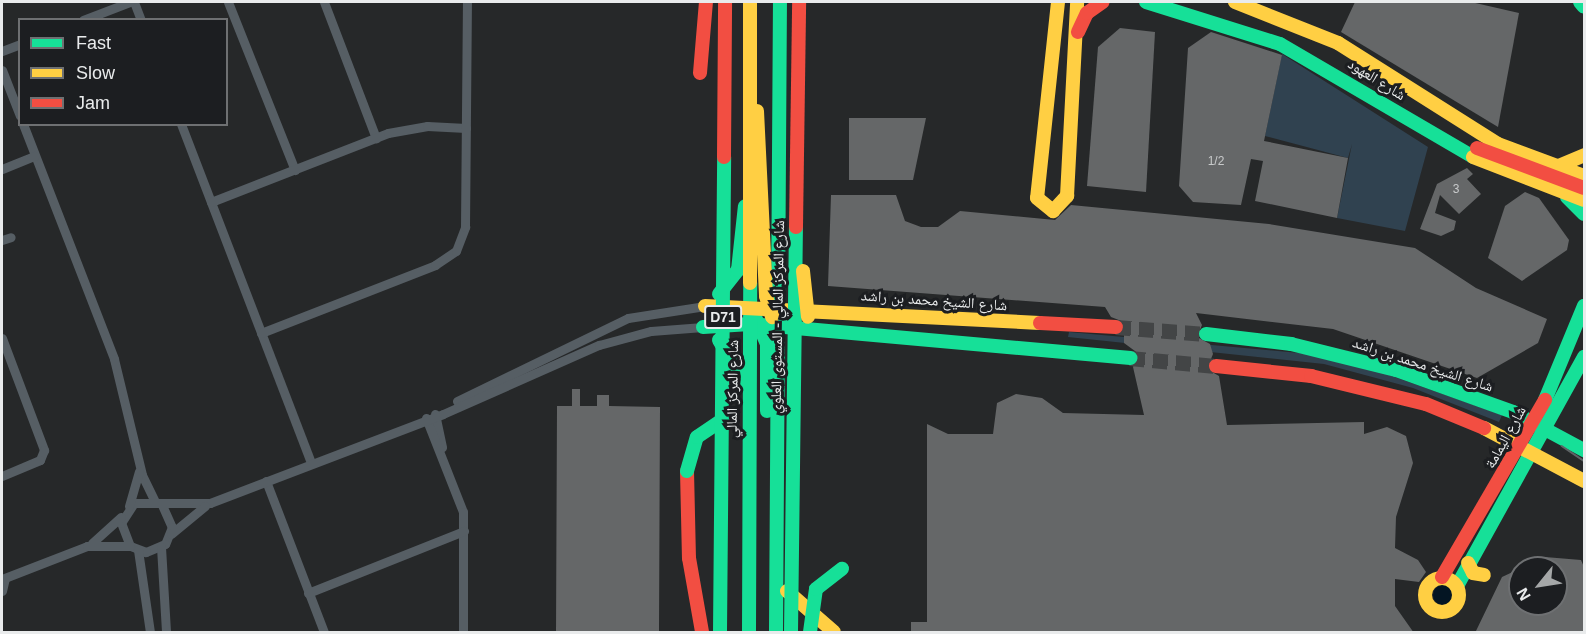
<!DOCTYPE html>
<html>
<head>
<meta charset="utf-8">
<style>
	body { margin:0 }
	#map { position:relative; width:1586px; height:634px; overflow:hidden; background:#262829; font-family:Arial,"Noto Naskh Arabic",sans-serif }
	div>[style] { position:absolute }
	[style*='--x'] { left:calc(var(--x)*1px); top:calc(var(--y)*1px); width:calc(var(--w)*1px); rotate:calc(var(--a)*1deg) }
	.green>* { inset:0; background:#304250 }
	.water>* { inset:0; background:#041523 }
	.round { border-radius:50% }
	.building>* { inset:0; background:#656768 }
	.primary-tunnel>* { height:15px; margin-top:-7.5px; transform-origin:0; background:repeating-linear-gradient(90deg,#434546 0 15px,transparent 0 23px) }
	.street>* { height:9px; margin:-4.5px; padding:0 4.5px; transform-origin:4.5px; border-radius:4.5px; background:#565e64 }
	.fast>* { height:14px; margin:-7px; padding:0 7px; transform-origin:7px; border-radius:7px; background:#16e098 }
	.slow>* { height:14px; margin:-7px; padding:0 7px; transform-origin:7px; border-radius:7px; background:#ffcf43 }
	.slow>.ring { margin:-7px; padding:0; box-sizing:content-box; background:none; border:14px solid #ffcf43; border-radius:50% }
	.jam>* { height:14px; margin:-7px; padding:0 7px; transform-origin:7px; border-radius:7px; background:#f24e42 }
	.tram>* { height:1.5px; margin:-0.75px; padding:0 0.75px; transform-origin:0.75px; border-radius:0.75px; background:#5e6466 }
	.fast-bridge>* { height:14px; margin:-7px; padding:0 7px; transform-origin:7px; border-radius:7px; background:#16e098 }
	.slow-bridge>* { height:14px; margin:-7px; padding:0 7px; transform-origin:7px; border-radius:7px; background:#ffcf43 }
	.jam-bridge>* { height:14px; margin:-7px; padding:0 7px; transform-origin:7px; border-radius:7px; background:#f24e42 }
	span { translate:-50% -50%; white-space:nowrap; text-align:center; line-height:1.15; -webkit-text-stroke:6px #1c1e21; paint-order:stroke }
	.number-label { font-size:12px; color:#c8cacb }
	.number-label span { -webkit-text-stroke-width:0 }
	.shield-label span { padding:2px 4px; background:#1c1e21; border:2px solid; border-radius:4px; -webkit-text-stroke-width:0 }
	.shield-label { font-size:14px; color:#e9ebec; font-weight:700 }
	.street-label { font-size:15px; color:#e9ebec }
	.frame { position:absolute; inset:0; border:3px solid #e9ebec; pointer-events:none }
	.legend { position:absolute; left:18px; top:18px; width:210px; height:108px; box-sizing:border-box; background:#1c1e21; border:2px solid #6e7072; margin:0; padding:8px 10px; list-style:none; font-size:18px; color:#e9ebec }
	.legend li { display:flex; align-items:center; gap:12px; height:30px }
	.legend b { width:30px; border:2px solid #6e7072 }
	.north { position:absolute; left:1508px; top:556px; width:60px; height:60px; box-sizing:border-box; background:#1c1e21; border:2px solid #6e7072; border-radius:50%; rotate:240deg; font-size:16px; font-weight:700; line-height:24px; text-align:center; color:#e9ebec }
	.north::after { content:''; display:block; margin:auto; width:21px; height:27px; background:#a5a7a8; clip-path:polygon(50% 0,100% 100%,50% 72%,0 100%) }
</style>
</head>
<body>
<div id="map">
	<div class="green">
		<i style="clip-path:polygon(1282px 54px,1428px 147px,1405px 231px,1337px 218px,1352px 144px,1348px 158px,1265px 136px)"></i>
		<i style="clip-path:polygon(1069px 332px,1310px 354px,1355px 363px,1502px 415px,1499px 422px,1413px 388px,1324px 364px,1068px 337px)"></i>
	</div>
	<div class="water">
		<i class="round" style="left:1433px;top:585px;width:20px;height:20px"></i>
	</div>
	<div class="building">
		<i style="clip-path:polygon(1355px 2px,1471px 2px,1519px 13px,1498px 127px,1341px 32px)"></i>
		<i style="clip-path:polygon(1120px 28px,1155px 32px,1146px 192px,1087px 186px,1098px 47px)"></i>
		<i style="clip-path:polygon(1211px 32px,1282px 55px,1264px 141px,1348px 158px,1337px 218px,1255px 201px,1263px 161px,1251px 159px,1241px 205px,1193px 202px,1179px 186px,1188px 48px)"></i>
		<i style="clip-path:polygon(849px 118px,926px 118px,913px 180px,849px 180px)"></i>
		<i style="clip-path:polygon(1467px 168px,1473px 174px,1467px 179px,1481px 194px,1459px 214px,1440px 195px,1435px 213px,1456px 221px,1454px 230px,1441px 236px,1420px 229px,1437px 184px)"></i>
		<i style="clip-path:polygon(1525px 192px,1539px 198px,1569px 240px,1567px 250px,1522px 281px,1488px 258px,1505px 206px)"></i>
		<i style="clip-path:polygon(831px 195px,896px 195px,905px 221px,921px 227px,938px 227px,960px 211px,1055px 220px,1071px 205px,1269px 224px,1415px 248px,1476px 288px,1547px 319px,1538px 343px,1477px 378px,1333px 329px,1196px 313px,1202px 325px,1197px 337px,1210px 344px,1213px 354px,1207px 369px,1219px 376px,1227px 425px,1364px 422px,1364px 434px,1387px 427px,1406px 436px,1413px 463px,1396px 517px,1395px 548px,1418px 560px,1426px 572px,1419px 582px,1395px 579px,1395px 606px,1414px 633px,911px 633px,911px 622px,927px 622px,927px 424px,948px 434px,993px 434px,997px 403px,1016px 394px,1042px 398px,1063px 413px,1144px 415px,1133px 367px,1139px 354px,1124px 343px,1124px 322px,1111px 317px,1105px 307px,828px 286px)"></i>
		<i style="clip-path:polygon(572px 389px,580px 389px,580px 406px,597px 406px,597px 395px,609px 395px,609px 406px,660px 407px,659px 633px,556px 633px,557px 406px,572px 406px)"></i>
		<i style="clip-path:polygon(evenodd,1545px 557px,1581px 560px,1584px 567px,1584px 633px,1475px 633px,1502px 577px,1545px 557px,1520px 568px,1556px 568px,1556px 604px,1520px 604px,1520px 568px)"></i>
	</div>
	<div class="primary-tunnel">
		<i style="--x:1116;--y:327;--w:90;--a:4.4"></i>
		<i style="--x:1130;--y:358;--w:86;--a:5.3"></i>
	</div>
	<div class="street">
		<i style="--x:134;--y:2;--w:19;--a:69"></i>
		<i style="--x:228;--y:2;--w:181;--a:68.3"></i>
		<i style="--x:324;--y:2;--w:146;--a:69.1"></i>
		<i style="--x:83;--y:20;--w:50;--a:-21"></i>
		<i style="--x:2;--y:51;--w:19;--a:-21"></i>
		<i style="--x:2;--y:70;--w:49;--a:68.6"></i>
		<i style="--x:23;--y:124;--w:252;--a:68.8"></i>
		<i style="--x:114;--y:359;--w:119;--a:76.4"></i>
		<i style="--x:142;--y:475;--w:30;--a:64"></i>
		<i style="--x:181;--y:124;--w:363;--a:69"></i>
		<i style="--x:2;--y:169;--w:35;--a:-22"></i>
		<i style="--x:211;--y:202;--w:190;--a:-21.3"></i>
		<i style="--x:388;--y:133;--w:40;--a:-10"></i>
		<i style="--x:427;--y:126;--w:39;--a:3"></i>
		<i style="--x:2;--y:240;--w:9;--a:-18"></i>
		<i style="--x:261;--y:333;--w:187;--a:-21.3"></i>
		<i style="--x:435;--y:265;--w:25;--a:-34"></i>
		<i style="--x:456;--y:251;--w:26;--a:-69"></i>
		<i style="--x:465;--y:227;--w:225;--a:-89.5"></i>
		<i style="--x:2;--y:338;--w:120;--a:69.4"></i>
		<i style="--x:44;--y:450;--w:11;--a:112"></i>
		<i style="--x:40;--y:460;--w:41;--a:157.2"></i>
		<i style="--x:457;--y:401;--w:190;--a:-25.9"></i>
		<i style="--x:628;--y:318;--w:78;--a:-8.9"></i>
		<i style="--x:435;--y:414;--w:34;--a:78"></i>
		<i style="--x:426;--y:418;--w:101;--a:68.5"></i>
		<i style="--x:463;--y:512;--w:120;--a:90"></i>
		<i style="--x:266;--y:481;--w:162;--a:69"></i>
		<i style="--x:162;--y:505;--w:24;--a:66"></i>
		<i style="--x:172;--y:527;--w:18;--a:112"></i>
		<i style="--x:165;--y:544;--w:21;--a:157"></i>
		<i style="--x:146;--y:552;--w:17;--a:-159"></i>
		<i style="--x:130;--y:546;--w:25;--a:-111"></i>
		<i style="--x:121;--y:523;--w:24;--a:-57"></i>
		<i style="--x:134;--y:503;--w:76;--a:0"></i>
		<i style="--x:210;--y:503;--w:249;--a:-20.9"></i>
		<i style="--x:443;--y:414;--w:171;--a:-23.9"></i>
		<i style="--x:599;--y:345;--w:54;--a:-15.1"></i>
		<i style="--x:651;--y:331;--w:52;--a:-4.4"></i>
		<i style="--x:129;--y:506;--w:36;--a:-74"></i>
		<i style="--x:171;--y:534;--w:44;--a:-39.5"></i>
		<i style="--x:92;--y:543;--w:39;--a:-42"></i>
		<i style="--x:161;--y:547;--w:85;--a:86.6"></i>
		<i style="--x:138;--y:550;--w:83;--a:81.7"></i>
		<i style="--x:2;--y:579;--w:91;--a:-21.2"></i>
		<i style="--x:87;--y:546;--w:43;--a:0"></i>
		<i style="--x:2;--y:591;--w:13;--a:-77"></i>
		<i style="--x:308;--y:593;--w:168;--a:-21.7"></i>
	</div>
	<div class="fast">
		<i style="--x:1146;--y:2;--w:140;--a:17.4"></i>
		<i style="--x:1280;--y:44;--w:224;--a:30.3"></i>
		<i style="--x:1580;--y:2;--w:6;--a:51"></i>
		<i style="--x:1567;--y:197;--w:24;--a:45"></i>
		<i style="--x:719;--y:294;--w:31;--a:-52"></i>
		<i style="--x:738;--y:270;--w:64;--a:-83.8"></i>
		<i style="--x:755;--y:317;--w:30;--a:66"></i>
		<i style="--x:767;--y:344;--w:67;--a:90"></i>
		<i style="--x:703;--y:327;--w:47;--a:-3.7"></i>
		<i style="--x:750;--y:324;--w:382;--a:5.1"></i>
		<i style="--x:1206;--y:334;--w:86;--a:6.7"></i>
		<i style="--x:1291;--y:344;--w:108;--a:13.9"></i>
		<i style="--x:1396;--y:370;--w:124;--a:19.7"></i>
		<i style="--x:1513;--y:412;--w:81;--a:28.2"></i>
		<i style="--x:719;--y:340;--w:50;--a:58.8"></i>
		<i style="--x:1545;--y:400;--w:102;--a:-67.5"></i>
		<i style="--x:1457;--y:586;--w:262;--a:-61"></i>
		<i style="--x:749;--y:632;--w:349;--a:-89.8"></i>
		<i style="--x:776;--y:632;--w:630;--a:-89.64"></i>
	</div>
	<div class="slow">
		<i style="--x:1058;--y:2;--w:197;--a:96.1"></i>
		<i style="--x:1037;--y:198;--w:21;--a:39"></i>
		<i style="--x:1053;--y:211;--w:21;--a:-47"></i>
		<i style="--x:1067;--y:196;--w:194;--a:-87"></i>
		<i style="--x:1235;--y:2;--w:111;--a:21.7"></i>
		<i style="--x:1338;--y:43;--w:189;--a:32.3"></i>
		<i style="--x:1498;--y:144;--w:92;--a:20.4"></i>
		<i style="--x:757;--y:111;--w:185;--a:87.2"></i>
		<i style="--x:766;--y:296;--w:22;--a:74"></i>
		<i style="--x:1473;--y:157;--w:119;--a:21.2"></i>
		<i style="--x:1554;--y:168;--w:33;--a:-23"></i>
		<i style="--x:750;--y:283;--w:281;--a:-90"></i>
		<i style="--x:705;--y:306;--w:335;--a:2.9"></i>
		<i style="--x:1484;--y:428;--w:113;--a:27.9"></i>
		<i style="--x:1468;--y:563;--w:11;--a:63"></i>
		<i style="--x:1473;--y:573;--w:11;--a:10"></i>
		<i class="ring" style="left:1425px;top:578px;width:20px;height:20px"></i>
		<i style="--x:787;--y:591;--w:62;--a:41.1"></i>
	</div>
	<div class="jam">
		<i style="--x:1078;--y:32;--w:21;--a:-65"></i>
		<i style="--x:1087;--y:13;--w:19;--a:-35"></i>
		<i style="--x:700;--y:73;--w:71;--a:-85.2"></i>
		<i style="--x:1477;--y:148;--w:114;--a:20.5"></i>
		<i style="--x:1040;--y:323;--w:76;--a:3"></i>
		<i style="--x:1216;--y:366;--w:96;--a:6"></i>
		<i style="--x:1311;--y:376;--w:118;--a:13.7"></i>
		<i style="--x:1426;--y:404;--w:63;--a:22.5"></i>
		<i style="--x:687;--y:471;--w:87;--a:88.7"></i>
		<i style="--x:689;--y:558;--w:75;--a:80"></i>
		<i style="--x:1442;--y:577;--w:205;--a:-59.8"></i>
	</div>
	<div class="tram">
		<i style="--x:1562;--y:446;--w:27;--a:34"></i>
	</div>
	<div class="fast-bridge">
		<i style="--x:687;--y:471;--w:35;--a:-74"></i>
		<i style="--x:697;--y:437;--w:40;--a:-34"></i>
		<i style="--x:720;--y:632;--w:475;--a:-89.5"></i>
		<i style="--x:791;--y:632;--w:405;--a:-89.3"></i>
		<i style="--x:810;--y:632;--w:43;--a:-82.1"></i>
		<i style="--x:816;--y:589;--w:33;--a:-38"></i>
	</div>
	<div class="slow-bridge">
		<i style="--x:803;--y:271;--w:46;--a:83.8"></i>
	</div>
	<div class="jam-bridge">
		<i style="--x:724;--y:157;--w:155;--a:-89.6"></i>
		<i style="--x:796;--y:227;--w:225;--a:-89.2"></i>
	</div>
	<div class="number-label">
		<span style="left:1216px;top:162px">1/2</span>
		<span style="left:1456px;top:190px">3</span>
	</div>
	<div class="shield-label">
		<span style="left:723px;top:317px">D71</span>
	</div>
	<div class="street-label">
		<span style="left:1377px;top:79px;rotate:32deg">شارع العهود</span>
		<span style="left:934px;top:300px;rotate:4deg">شارع الشيخ محمد بن راشد</span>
		<span style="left:777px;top:317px;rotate:-89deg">شارع المركز المالي - المستوى العلوي</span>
		<span style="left:1423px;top:364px;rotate:18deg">شارع الشيخ محمد بن راشد</span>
		<span style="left:732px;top:389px;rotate:-89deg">شارع المركز المالي</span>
		<span style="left:1505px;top:437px;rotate:-61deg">شارع اليمامة</span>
	</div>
	<div class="frame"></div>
	<ul class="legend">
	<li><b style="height:8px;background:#16e098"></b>Fast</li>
	<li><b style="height:8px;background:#ffcf43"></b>Slow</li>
	<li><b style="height:8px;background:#f24e42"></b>Jam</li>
	</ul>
	<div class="north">N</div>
</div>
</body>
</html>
